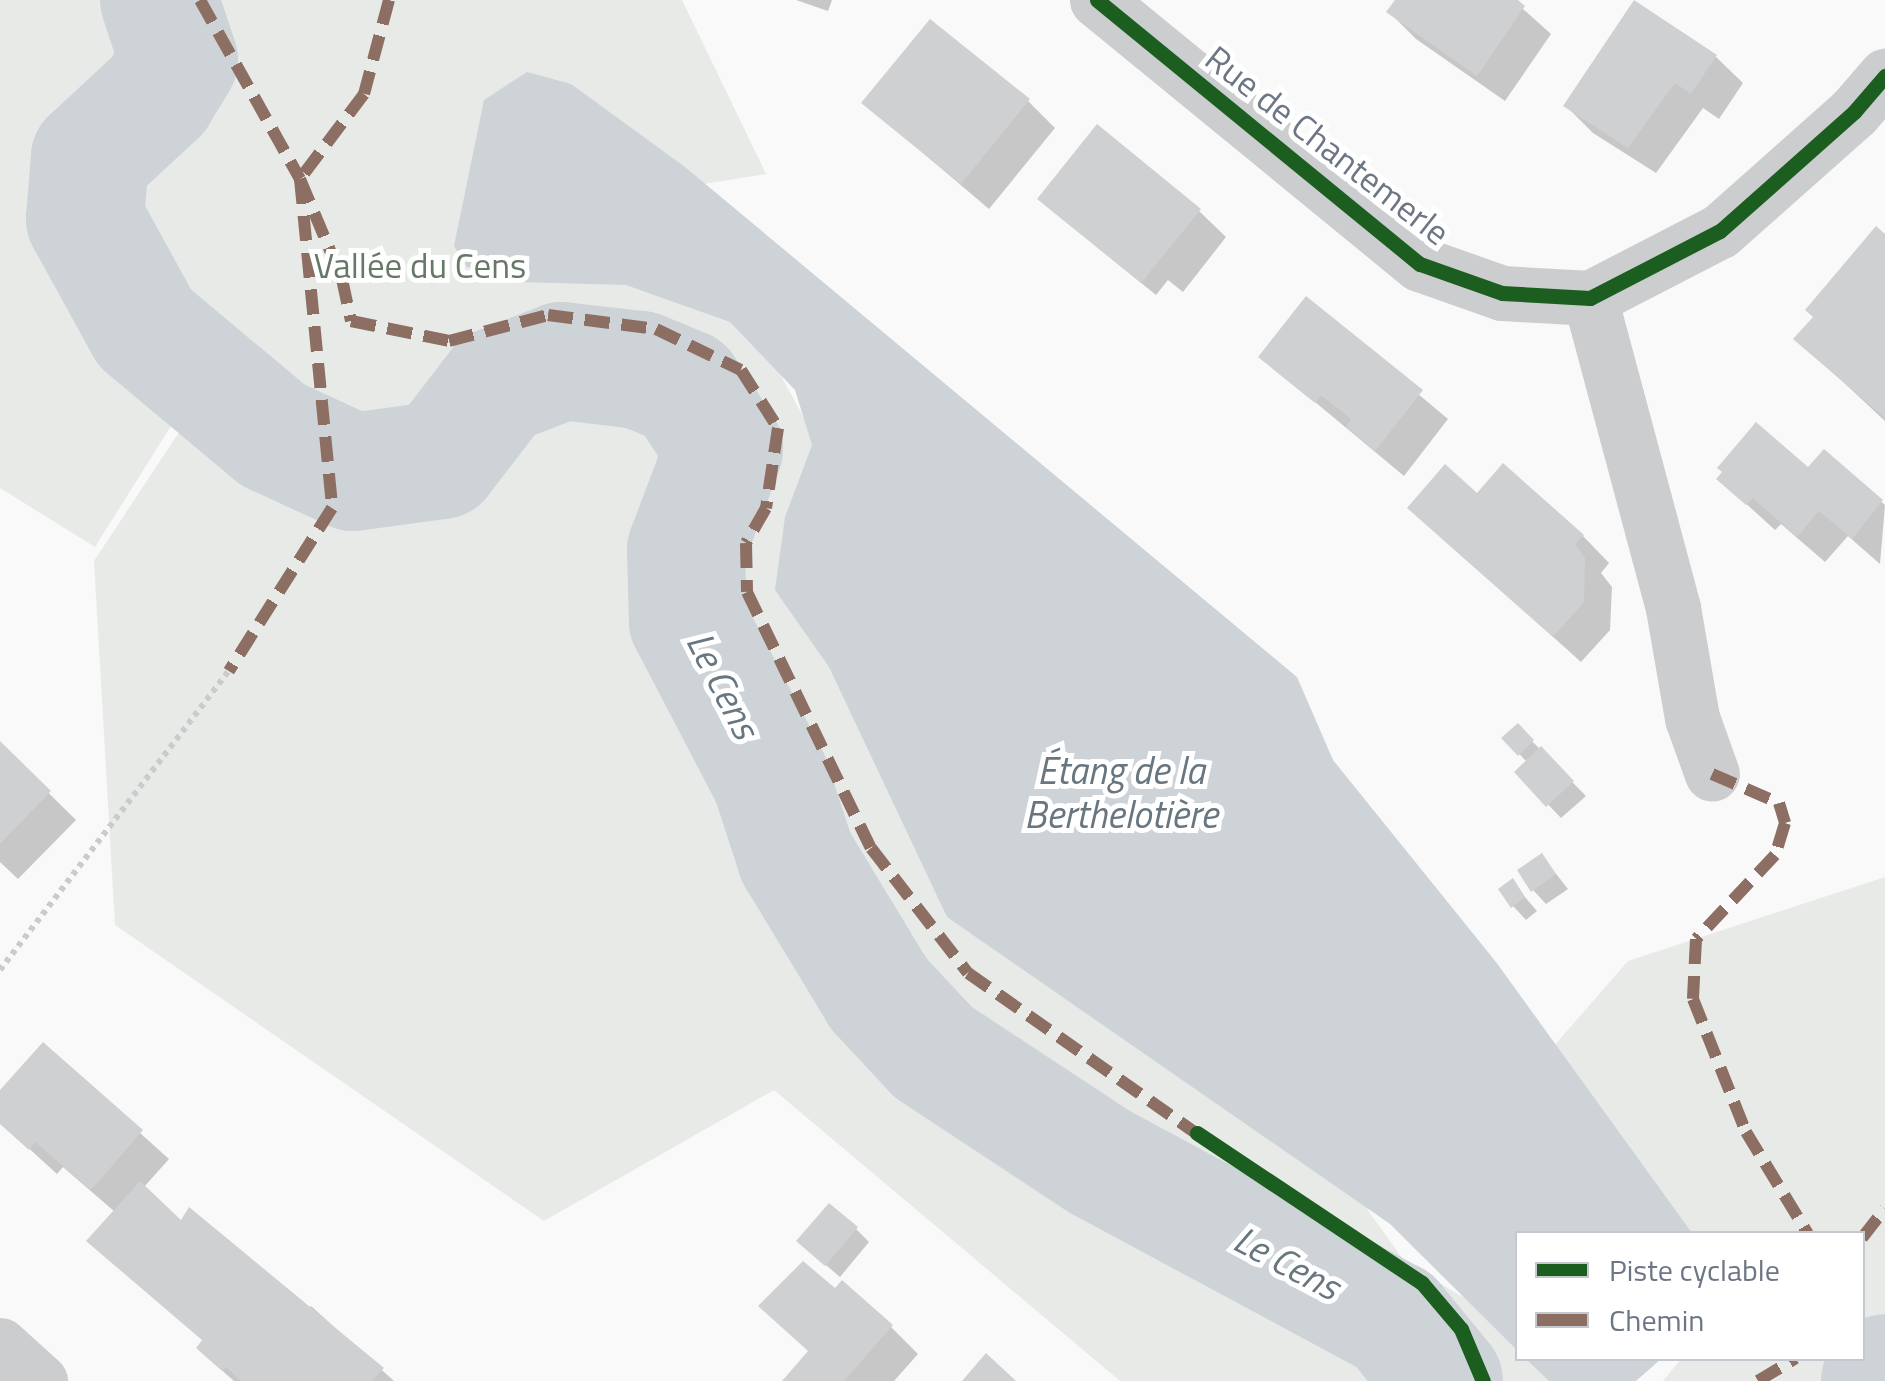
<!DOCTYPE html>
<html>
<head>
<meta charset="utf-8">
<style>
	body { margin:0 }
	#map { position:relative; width:1885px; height:1381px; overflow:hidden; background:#f9f9f9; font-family:"Titillium Web",sans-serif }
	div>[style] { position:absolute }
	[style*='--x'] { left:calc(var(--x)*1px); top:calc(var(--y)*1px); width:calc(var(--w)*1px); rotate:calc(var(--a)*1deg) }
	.green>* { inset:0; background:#e7eae7 }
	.water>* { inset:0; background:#ced3d7 }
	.shadow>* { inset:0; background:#0003 }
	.river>* { height:118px; margin:-59px; padding:0 59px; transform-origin:59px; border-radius:59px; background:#ced3d7 }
	.building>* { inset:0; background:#cfd0d2 }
	.path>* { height:6px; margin-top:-3px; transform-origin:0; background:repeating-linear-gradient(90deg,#cacbcc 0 5px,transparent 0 10px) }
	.minor>* { height:55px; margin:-27.5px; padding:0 27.5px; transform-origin:27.5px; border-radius:27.5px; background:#cccdce }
	.quiet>* { height:12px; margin-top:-6px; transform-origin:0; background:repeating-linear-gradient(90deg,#8d6e63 0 25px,transparent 0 37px) }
	.cycleway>* { height:15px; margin:-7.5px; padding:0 7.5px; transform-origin:7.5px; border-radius:7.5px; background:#1b5e20 }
	span { translate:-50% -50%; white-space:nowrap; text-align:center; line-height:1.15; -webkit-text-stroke:10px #fff; paint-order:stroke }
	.street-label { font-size:35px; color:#6d7685 }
	.park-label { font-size:35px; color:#667866 }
	.water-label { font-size:38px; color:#68767f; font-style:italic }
	.legend { position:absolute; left:1515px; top:1231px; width:350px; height:130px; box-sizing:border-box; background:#fff; border:2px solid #c5c8ce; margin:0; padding:12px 18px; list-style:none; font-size:30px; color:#6d7685 }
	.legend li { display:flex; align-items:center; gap:20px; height:50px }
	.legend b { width:50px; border:2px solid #c5c8ce }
</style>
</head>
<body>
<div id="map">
	<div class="green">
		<i style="clip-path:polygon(0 0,682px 0,766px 174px,679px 188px,816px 440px,1405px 1262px,1517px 1330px,1518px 1358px,1565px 1359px,1603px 1381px,1120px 1381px,774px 1090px,544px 1221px,115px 925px,94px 561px,191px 414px,183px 407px,95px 547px,0 488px)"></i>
		<i style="clip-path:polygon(1885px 877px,1885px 1381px,1663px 1381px,1681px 1359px,1862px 1358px,1862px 1234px,1647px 1233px,1513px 1093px,1628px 961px)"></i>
	</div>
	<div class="water">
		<i style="clip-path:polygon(527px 72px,571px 84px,685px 167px,1297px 677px,1333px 760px,1496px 962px,1692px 1233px,1518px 1234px,1517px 1350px,1390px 1224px,947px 917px,829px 667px,775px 590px,785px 517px,812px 445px,795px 390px,730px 322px,626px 285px,519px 282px,467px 267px,454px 246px,484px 100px)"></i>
		<i style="clip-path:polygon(1526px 1359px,1661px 1359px,1636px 1381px,1549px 1381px)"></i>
	</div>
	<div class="shadow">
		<i style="clip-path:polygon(796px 0,832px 0,828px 11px)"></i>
		<i style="clip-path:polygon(1398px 0,1513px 0,1551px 34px,1505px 101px,1416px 39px,1389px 12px)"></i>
		<i style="clip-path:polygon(1716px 57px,1743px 83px,1719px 119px,1703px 108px,1656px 173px,1593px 133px,1566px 106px)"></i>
		<i style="clip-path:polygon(1028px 101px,1055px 128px,989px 209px,864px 103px)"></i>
		<i style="clip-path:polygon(1199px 211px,1226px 237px,1183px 292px,1168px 280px,1156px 295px,1054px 212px)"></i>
		<i style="clip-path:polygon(1885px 235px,1885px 421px,1797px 339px)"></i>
		<i style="clip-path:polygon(1306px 300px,1448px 419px,1404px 476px,1261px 357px)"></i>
		<i style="clip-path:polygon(1824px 452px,1885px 505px,1880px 564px,1848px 536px,1825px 562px,1781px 524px,1775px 530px,1719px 479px,1809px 470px)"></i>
		<i style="clip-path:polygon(1477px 496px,1583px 536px,1609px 563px,1601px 573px,1612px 587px,1610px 630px,1581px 662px,1410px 508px)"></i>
		<i style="clip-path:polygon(1518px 727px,1586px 796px,1561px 818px,1517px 772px,1528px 763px,1505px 739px)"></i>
		<i style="clip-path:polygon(0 745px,76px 820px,18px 879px,0 862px)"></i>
		<i style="clip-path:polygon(1542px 856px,1568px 889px,1546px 904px,1533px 890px)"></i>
		<i style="clip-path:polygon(1512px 882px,1537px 911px,1526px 920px,1513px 906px)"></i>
		<i style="clip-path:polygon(43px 1046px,169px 1159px,144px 1187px,181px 1223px,307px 1310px,311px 1306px,394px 1381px,234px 1381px,226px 1374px,199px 1348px,204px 1341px,90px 1240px,115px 1212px,63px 1167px,57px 1174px,0 1122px,0 1094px)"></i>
		<i style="clip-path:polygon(856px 1229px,869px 1242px,840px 1277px,813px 1254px)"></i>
		<i style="clip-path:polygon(835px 1292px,891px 1327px,918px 1354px,894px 1381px,785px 1381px,810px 1352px)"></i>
	</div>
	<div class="river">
		<i style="--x:159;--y:0;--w:63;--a:71.6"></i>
		<i style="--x:179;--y:60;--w:41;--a:121"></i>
		<i style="--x:158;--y:95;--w:93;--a:137.2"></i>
		<i style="--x:90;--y:158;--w:61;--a:94.7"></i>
		<i style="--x:85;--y:219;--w:124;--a:61.2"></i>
		<i style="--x:145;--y:328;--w:167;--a:39.9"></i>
		<i style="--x:273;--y:435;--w:88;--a:24.8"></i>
		<i style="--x:353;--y:472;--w:89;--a:-7.8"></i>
		<i style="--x:441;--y:460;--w:93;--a:-52.4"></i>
		<i style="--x:498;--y:386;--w:69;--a:-21.3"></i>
		<i style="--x:562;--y:361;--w:79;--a:6.6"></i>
		<i style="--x:640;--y:370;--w:48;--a:22.2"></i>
		<i style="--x:684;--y:388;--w:73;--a:56.7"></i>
		<i style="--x:724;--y:449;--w:108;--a:110.6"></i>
		<i style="--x:686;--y:550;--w:71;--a:88.4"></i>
		<i style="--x:688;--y:621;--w:179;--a:62.4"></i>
		<i style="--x:771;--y:780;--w:81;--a:72"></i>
		<i style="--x:796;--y:857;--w:160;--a:58.8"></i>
		<i style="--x:879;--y:994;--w:79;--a:47"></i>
		<i style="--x:933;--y:1052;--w:200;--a:33.4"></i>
		<i style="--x:1100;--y:1162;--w:334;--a:28.3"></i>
		<i style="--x:1394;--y:1320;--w:79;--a:50.7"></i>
		<i style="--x:1880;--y:1381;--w:9;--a:-58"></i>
	</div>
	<div class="building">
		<i style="clip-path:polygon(1395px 0,1518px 0,1525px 6px,1477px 76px,1386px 12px)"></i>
		<i style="clip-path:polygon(1634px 0,1717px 55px,1691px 94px,1675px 83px,1628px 148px,1563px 106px)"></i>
		<i style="clip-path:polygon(930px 19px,1030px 99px,961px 184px,861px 103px)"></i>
		<i style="clip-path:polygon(1097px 124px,1201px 209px,1141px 283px,1037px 199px)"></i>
		<i style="clip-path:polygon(1876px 226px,1885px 234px,1885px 418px,1793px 339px,1813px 317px,1805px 310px)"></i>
		<i style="clip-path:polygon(1306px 296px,1423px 390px,1375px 451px,1346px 427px,1351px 419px,1321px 395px,1315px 403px,1258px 357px)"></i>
		<i style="clip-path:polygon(1756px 422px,1808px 467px,1824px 449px,1883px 500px,1852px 539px,1819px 511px,1797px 537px,1753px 498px,1746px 505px,1716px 479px,1722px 472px,1717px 468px)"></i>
		<i style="clip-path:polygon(1503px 463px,1584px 535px,1575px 544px,1585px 558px,1584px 602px,1553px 637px,1407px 508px,1445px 464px,1477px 493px)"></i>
		<i style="clip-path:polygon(1518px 723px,1534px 740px,1518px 756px,1501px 738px)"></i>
		<i style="clip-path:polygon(0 741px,51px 791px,0 844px)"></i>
		<i style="clip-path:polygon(1541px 746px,1574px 781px,1546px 807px,1514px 772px)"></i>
		<i style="clip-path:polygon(1542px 853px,1556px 874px,1531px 892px,1517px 870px)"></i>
		<i style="clip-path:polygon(1513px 878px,1525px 897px,1511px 908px,1498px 889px)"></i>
		<i style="clip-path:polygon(43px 1042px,143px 1130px,91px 1190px,35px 1142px,29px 1150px,0 1124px,0 1090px)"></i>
		<i style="clip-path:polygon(140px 1181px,181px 1220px,189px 1207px,384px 1368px,372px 1381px,241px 1381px,226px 1367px,222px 1371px,196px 1348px,202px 1340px,86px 1241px)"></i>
		<i style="clip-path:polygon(829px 1203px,858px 1227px,825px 1266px,796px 1241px)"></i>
		<i style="clip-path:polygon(803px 1261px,835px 1288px,842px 1280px,893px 1325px,844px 1381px,782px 1381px,808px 1351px,758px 1306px)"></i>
		<i style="clip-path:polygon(986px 1353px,1016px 1381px,962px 1381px)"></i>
	</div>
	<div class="path">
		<i style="--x:0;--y:970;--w:377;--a:-52.6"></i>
	</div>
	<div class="minor">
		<i style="--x:1097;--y:0;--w:417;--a:39.3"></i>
		<i style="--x:1420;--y:264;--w:87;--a:19.5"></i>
		<i style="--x:1502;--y:293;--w:88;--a:3.3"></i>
		<i style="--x:1590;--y:298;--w:146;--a:-27.3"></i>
		<i style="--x:1720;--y:231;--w:179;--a:-41.6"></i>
		<i style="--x:1854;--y:112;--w:48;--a:-49.3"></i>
		<i style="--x:1590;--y:298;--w:321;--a:75"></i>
		<i style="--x:1673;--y:608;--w:112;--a:80.2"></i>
		<i style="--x:1692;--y:718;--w:59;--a:70.3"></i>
		<i style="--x:0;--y:1345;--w:54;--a:42"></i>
	</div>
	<div class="quiet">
		<i style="--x:200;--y:0;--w:205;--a:60.8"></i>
		<i style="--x:300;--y:179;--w:331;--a:84.4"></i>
		<i style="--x:332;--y:508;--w:193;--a:122.3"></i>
		<i style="--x:389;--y:0;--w:97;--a:104.9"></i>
		<i style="--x:364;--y:94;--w:106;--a:127"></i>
		<i style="--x:300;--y:179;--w:108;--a:67.2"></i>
		<i style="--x:342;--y:279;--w:43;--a:77.9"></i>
		<i style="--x:351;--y:321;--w:100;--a:11.5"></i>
		<i style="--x:449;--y:341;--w:102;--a:-14.7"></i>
		<i style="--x:548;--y:315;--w:109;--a:7.4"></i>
		<i style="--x:656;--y:329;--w:94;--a:25.8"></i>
		<i style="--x:741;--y:370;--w:69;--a:57.5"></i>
		<i style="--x:778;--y:428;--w:81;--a:98.5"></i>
		<i style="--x:766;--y:508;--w:40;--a:119.7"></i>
		<i style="--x:746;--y:543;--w:49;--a:88.8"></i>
		<i style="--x:747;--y:592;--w:284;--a:64.2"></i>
		<i style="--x:871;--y:848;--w:158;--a:52.2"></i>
		<i style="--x:968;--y:973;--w:287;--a:35.1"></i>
		<i style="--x:1712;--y:774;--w:73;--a:23.4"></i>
		<i style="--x:1779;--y:803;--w:21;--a:73"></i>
		<i style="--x:1785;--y:823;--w:34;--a:107"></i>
		<i style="--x:1775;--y:855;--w:115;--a:133.2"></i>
		<i style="--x:1696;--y:939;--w:60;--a:92.9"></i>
		<i style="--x:1693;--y:999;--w:143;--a:68.3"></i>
		<i style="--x:1746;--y:1132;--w:119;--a:58.7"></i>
		<i style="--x:1862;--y:1238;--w:37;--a:-52"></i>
		<i style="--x:1758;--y:1381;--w:44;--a:-31.2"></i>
	</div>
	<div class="cycleway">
		<i style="--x:1097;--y:0;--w:417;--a:39.3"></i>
		<i style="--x:1420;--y:264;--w:87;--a:19.5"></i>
		<i style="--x:1502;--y:293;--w:88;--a:3.3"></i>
		<i style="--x:1590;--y:298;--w:146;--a:-27.3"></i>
		<i style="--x:1720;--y:231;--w:179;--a:-41.6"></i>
		<i style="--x:1854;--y:112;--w:48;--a:-49.3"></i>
		<i style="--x:1197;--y:1133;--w:270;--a:33.7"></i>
		<i style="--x:1422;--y:1283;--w:60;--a:49.7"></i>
		<i style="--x:1461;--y:1329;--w:56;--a:67.1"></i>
	</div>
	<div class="street-label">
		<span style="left:1328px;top:145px;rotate:38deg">Rue de Chantemerle</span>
	</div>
	<div class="park-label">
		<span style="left:420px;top:265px">Vallée du Cens</span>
	</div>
	<div class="water-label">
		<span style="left:723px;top:685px;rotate:63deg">Le Cens</span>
		<span style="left:1121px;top:793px">Étang de la<br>Berthelotière</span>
		<span style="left:1287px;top:1263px;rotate:28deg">Le Cens</span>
	</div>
	<ul class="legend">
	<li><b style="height:12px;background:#1b5e20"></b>Piste cyclable</li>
	<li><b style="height:12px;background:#8d6e63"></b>Chemin</li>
	</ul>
</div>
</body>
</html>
